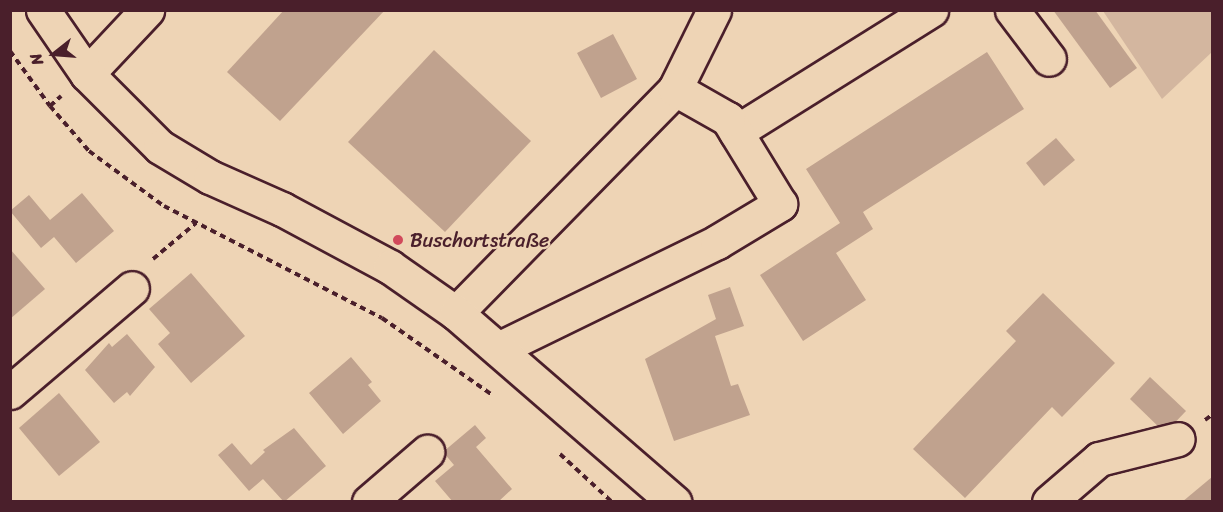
<!DOCTYPE html>
<html>
<head>
<meta charset="utf-8">
<style>
	body { margin:0 }
	#map { position:relative; width:1223px; height:512px; overflow:hidden; background:#eed4b5; font-family:Sriracha,sans-serif }
	div>[style] { position:absolute }
	[style*='--x'] { left:calc(var(--x)*1px); top:calc(var(--y)*1px); width:calc(var(--w)*1px); rotate:calc(var(--a)*1deg) }
	.green>* { inset:0; background:#d3b69f }
	.building>* { inset:0; background:#c0a28e }
	.path>* { height:4px; margin-top:-2px; transform-origin:0; background:repeating-linear-gradient(90deg,#4a1f2b 0 6px,transparent 0 10.5px) }
	.roads { filter:drop-shadow(2px 0 #4a1f2b) drop-shadow(-2px 0 #4a1f2b) drop-shadow(0 2px #4a1f2b) drop-shadow(0 -2px #4a1f2b) }
	.minor>* { height:33px; margin:-16.5px; padding:0 16.5px; transform-origin:16.5px; border-radius:16.5px; background:#eed4b5 }
	.major>* { height:33px; margin:-16.5px; padding:0 16.5px; transform-origin:16.5px; border-radius:16.5px; background:#eed4b5 }
	.dots>* { width:16px; height:16px; translate:-50% -50%; box-sizing:border-box; border:3px solid #eed4b5; border-radius:50% }
	span { translate:-50% -50%; white-space:nowrap; text-align:center; line-height:1.15; -webkit-text-stroke:4.5px #eed4b5; paint-order:stroke }
	.poi-label { font-size:20px; color:#4a1f2b }
	.left { translate:0 -50%; text-align:left }
	.frame { position:absolute; inset:0; border:12px solid #4a1f2b; pointer-events:none }
	.north { position:absolute; left:24px; top:24px; width:60px; height:60px; -webkit-text-stroke:4px #eed4b5; paint-order:stroke; rotate:253deg; font-size:16px; font-weight:700; line-height:24px; text-align:center; color:#4a1f2b }
	.north::after { content:''; display:block; margin:auto; width:21px; height:27px; background:#4a1f2b; clip-path:polygon(50% 0,100% 100%,50% 72%,0 100%) }
</style>
</head>
<body>
<div id="map">
	<div class="green">
		<i style="clip-path:polygon(1103px 11px,1212px 11px,1212px 52px,1162px 99px)"></i>
	</div>
	<div class="building">
		<i style="clip-path:polygon(284px 10px,385px 10px,280px 121px,227px 72px)"></i>
		<i style="clip-path:polygon(1053px 10px,1095px 10px,1137px 68px,1110px 88px)"></i>
		<i style="clip-path:polygon(613px 34px,637px 79px,601px 98px,577px 53px)"></i>
		<i style="clip-path:polygon(434px 50px,531px 141px,445px 232px,348px 142px)"></i>
		<i style="clip-path:polygon(987px 52px,1024px 109px,863px 212px,873px 229px,836px 253px,866px 300px,803px 341px,760px 275px,840px 223px,806px 169px)"></i>
		<i style="clip-path:polygon(1056px 138px,1075px 160px,1044px 186px,1026px 163px)"></i>
		<i style="clip-path:polygon(82px 193px,114px 231px,76px 263px,54px 237px,41px 248px,10px 211px,29px 195px,50px 220px)"></i>
		<i style="clip-path:polygon(10px 249px,45px 289px,10px 319px)"></i>
		<i style="clip-path:polygon(191px 273px,245px 336px,191px 383px,158px 344px,170px 333px,149px 309px)"></i>
		<i style="clip-path:polygon(730px 287px,744px 326px,715px 336px,731px 386px,738px 384px,750px 415px,674px 441px,645px 359px,716px 319px,708px 295px)"></i>
		<i style="clip-path:polygon(1043px 293px,1115px 363px,1062px 417px,1052px 407px,965px 498px,913px 449px,1016px 341px,1006px 331px)"></i>
		<i style="clip-path:polygon(127px 334px,155px 367px,130px 396px,127px 392px,114px 403px,85px 370px,109px 343px,112px 347px)"></i>
		<i style="clip-path:polygon(351px 357px,372px 382px,368px 385px,381px 401px,343px 434px,309px 393px)"></i>
		<i style="clip-path:polygon(1150px 377px,1186px 411px,1165px 433px,1130px 399px)"></i>
		<i style="clip-path:polygon(59px 393px,100px 442px,59px 476px,19px 428px)"></i>
		<i style="clip-path:polygon(475px 425px,486px 438px,476px 447px,512px 489px,498px 502px,453px 502px,435px 481px,454px 465px,443px 452px)"></i>
		<i style="clip-path:polygon(294px 428px,326px 466px,284px 502px,263px 479px,249px 491px,218px 455px,232px 443px,251px 465px,265px 452px,263px 450px)"></i>
		<i style="clip-path:polygon(1212px 477px,1212px 502px,1182px 502px)"></i>
	</div>
	<div class="path">
		<i style="--x:10;--y:51;--w:68;--a:54"></i>
		<i style="--x:50;--y:106;--w:60;--a:49.1"></i>
		<i style="--x:89;--y:151;--w:93;--a:36.3"></i>
		<i style="--x:164;--y:206;--w:245;--a:27.2"></i>
		<i style="--x:382;--y:318;--w:133;--a:34.9"></i>
		<i style="--x:50;--y:106;--w:15;--a:-42"></i>
		<i style="--x:153;--y:259;--w:56;--a:-39.9"></i>
		<i style="--x:1205;--y:420;--w:9;--a:-36"></i>
		<i style="--x:560;--y:454;--w:71;--a:42.7"></i>
	</div>
	<div class="roads">
		<div class="minor">
			<i style="--x:1012;--y:10;--w:61;--a:52.9"></i>
			<i style="--x:87;--y:74;--w:88;--a:-46.8"></i>
			<i style="--x:736;--y:132;--w:230;--a:-32"></i>
			<i style="--x:456;--y:313;--w:313;--a:-45.6"></i>
			<i style="--x:675;--y:89;--w:88;--a:-63.7"></i>
			<i style="--x:498;--y:349;--w:244;--a:-26"></i>
			<i style="--x:717;--y:242;--w:74;--a:-31.1"></i>
			<i style="--x:780;--y:204;--w:100;--a:-121.5"></i>
			<i style="--x:728;--y:119;--w:61;--a:-150.5"></i>
			<i style="--x:10;--y:392;--w:160;--a:-40.4"></i>
			<i style="--x:369;--y:502;--w:77;--a:-40.8"></i>
			<i style="--x:1049;--y:502;--w:66;--a:-40.7"></i>
			<i style="--x:1099;--y:459;--w:81;--a:-14.2"></i>
		</div>
		<div class="major">
			<i style="--x:43;--y:10;--w:78;--a:55.5"></i>
			<i style="--x:87;--y:74;--w:103;--a:45"></i>
			<i style="--x:160;--y:147;--w:58;--a:31"></i>
			<i style="--x:210;--y:177;--w:79;--a:24"></i>
			<i style="--x:282;--y:209;--w:123;--a:28.2"></i>
			<i style="--x:390;--y:267;--w:80;--a:34.9"></i>
			<i style="--x:456;--y:313;--w:289;--a:40.9"></i>
		</div>
	</div>
	<div class="dots">
		<i style="left:398px;top:240px;background:#d1495b"></i>
	</div>
	<div class="poi-label">
		<span class="left" style="left:410px;top:240px">Buschortstraße</span>
	</div>
	<div class="frame"></div>
	<div class="north">N</div>
</div>
</body>
</html>
